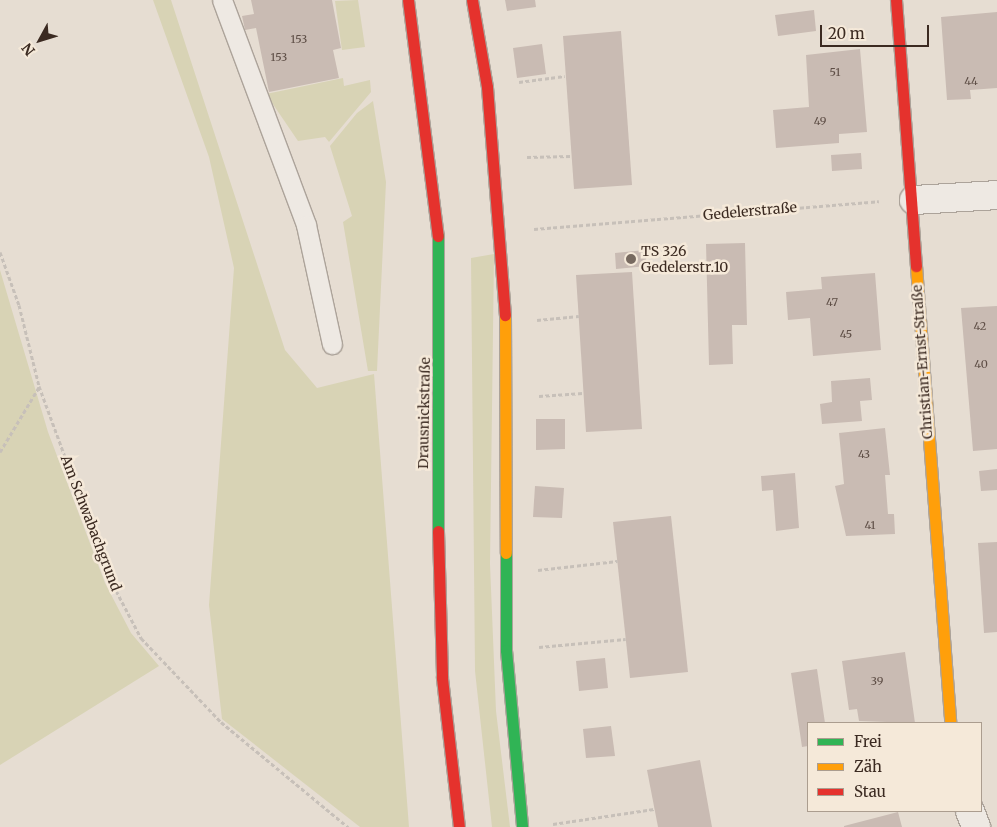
<!DOCTYPE html>
<html>
<head>
<meta charset="utf-8">
<style>
	body { margin:0 }
	#map { position:relative; width:997px; height:827px; overflow:hidden; background:#e6ddd2; font-family:Merriweather,serif }
	div>[style] { position:absolute }
	[style*='--x'] { left:calc(var(--x)*1px); top:calc(var(--y)*1px); width:calc(var(--w)*1px); rotate:calc(var(--a)*1deg) }
	.green>* { inset:0; background:#d8d3b5 }
	.building>* { inset:0; background:#c9bbb3 }
	.path>* { height:3px; margin-top:-1.5px; transform-origin:0; background:repeating-linear-gradient(90deg,#c7c0b9 0 4px,transparent 0 6.5px) }
	.roads { filter:drop-shadow(1px 0 #aca39a) drop-shadow(-1px 0 #aca39a) drop-shadow(0 1px #aca39a) drop-shadow(0 -1px #aca39a) }
	.lane>* { height:19px; margin:-9.5px; padding:0 9.5px; transform-origin:9.5px; border-radius:9.5px; background:#eee9e3 }
	.street>* { height:28px; margin:-14px; padding:0 14px; transform-origin:14px; border-radius:14px; background:#eee9e3 }
	.fast>* { height:11px; margin:-5.5px; padding:0 5.5px; transform-origin:5.5px; border-radius:5.5px; background:#30b455 }
	.slow>* { height:11px; margin:-5.5px; padding:0 5.5px; transform-origin:5.5px; border-radius:5.5px; background:#ff9f0a }
	.jam>* { height:11px; margin:-5.5px; padding:0 5.5px; transform-origin:5.5px; border-radius:5.5px; background:#e5322d }
	.dots>* { width:14px; height:14px; translate:-50% -50%; box-sizing:border-box; border:2px solid #f5e9d9; border-radius:50% }
	span { translate:-50% -50%; white-space:nowrap; text-align:center; line-height:1.15; -webkit-text-stroke:5px #f5e9d9; paint-order:stroke }
	.number-label { font-size:11px; color:#5e4e46 }
	.number-label span { -webkit-text-stroke-width:0 }
	.street-label { font-size:14px; color:#3b2a21 }
	.poi-label { font-size:14px; color:#3b2a21 }
	.left { translate:0 -50%; text-align:left }
	.legend { position:absolute; left:807px; top:722px; width:175px; height:90px; box-sizing:border-box; background:#f5e9d9; border:1px solid #ab9d8f; margin:0; padding:6px 9px; list-style:none; font-size:15px; color:#3b2a21 }
	.legend li { display:flex; align-items:center; gap:10px; height:25px }
	.legend b { width:25px; border:1px solid #ab9d8f }
	.north { position:absolute; left:15px; top:15px; width:50px; height:50px; -webkit-text-stroke:4px #f5e9d9; paint-order:stroke; rotate:231deg; font-size:14px; font-weight:700; line-height:20px; text-align:center; color:#3b2a21 }
	.north::after { content:''; display:block; margin:auto; width:18px; height:22px; background:#3b2a21; clip-path:polygon(50% 0,100% 100%,50% 72%,0 100%) }
	.scale { position:absolute; left:820px; top:25px; width:109px; height:22px; box-sizing:border-box; border:2px solid #3b2a21; border-top:0; padding-left:6px; font-size:15px; line-height:18px; white-space:nowrap; color:#3b2a21; -webkit-text-stroke:4px #f5e9d9; paint-order:stroke }
</style>
</head>
<body>
<div id="map">
	<div class="green">
		<i style="clip-path:polygon(153px 0,171px 0,285px 350px,317px 388px,374px 374px,409px 827px,360px 827px,222px 719px,209px 605px,234px 268px,209px 157px)"></i>
		<i style="clip-path:polygon(358px 0,365px 47px,342px 50px,335px 1px)"></i>
		<i style="clip-path:polygon(343px 78px,344px 86px,370px 80px,371px 92px,329px 142px,325px 137px,298px 141px,266px 94px)"></i>
		<i style="clip-path:polygon(373px 101px,386px 182px,377px 371px,368px 371px,343px 222px,352px 216px,330px 146px,357px 113px)"></i>
		<i style="clip-path:polygon(494px 254px,490px 564px,496px 711px,510px 827px,492px 827px,475px 671px,471px 258px)"></i>
		<i style="clip-path:polygon(0 270px,48px 432px,105px 583px,131px 633px,159px 666px,0 765px)"></i>
	</div>
	<div class="building">
		<i style="clip-path:polygon(251px 0,332px 0,341px 48px,333px 50px,339px 78px,269px 92px,256px 28px,245px 30px,242px 16px,254px 14px)"></i>
		<i style="clip-path:polygon(505px 0,535px 0,536px 7px,507px 11px)"></i>
		<i style="clip-path:polygon(814px 10px,816px 31px,778px 36px,775px 15px)"></i>
		<i style="clip-path:polygon(997px 12px,997px 88px,970px 90px,971px 99px,947px 100px,941px 17px)"></i>
		<i style="clip-path:polygon(621px 31px,632px 185px,574px 189px,563px 36px)"></i>
		<i style="clip-path:polygon(542px 44px,546px 74px,517px 78px,513px 48px)"></i>
		<i style="clip-path:polygon(860px 49px,867px 132px,839px 134px,839px 143px,776px 148px,773px 110px,809px 107px,806px 55px)"></i>
		<i style="clip-path:polygon(861px 153px,862px 169px,832px 171px,831px 155px)"></i>
		<i style="clip-path:polygon(745px 243px,747px 325px,732px 325px,733px 364px,709px 365px,706px 244px)"></i>
		<i style="clip-path:polygon(645px 250px,647px 266px,616px 269px,615px 253px)"></i>
		<i style="clip-path:polygon(632px 272px,642px 429px,586px 432px,576px 275px)"></i>
		<i style="clip-path:polygon(875px 273px,881px 350px,813px 356px,810px 318px,788px 320px,786px 292px,822px 289px,821px 277px)"></i>
		<i style="clip-path:polygon(997px 306px,997px 449px,973px 451px,961px 308px)"></i>
		<i style="clip-path:polygon(870px 378px,872px 400px,860px 401px,862px 421px,822px 424px,820px 404px,832px 402px,831px 381px)"></i>
		<i style="clip-path:polygon(536px 419px,565px 419px,565px 449px,536px 450px)"></i>
		<i style="clip-path:polygon(885px 428px,890px 475px,885px 475px,888px 514px,894px 514px,895px 534px,846px 536px,835px 486px,844px 484px,839px 433px)"></i>
		<i style="clip-path:polygon(997px 469px,997px 490px,981px 491px,979px 471px)"></i>
		<i style="clip-path:polygon(795px 473px,799px 528px,776px 531px,773px 490px,762px 491px,761px 476px)"></i>
		<i style="clip-path:polygon(535px 486px,564px 488px,562px 518px,533px 517px)"></i>
		<i style="clip-path:polygon(671px 516px,688px 672px,630px 678px,613px 522px)"></i>
		<i style="clip-path:polygon(997px 542px,997px 632px,984px 633px,978px 543px)"></i>
		<i style="clip-path:polygon(905px 652px,915px 723px,859px 721px,857px 709px,849px 710px,842px 661px)"></i>
		<i style="clip-path:polygon(605px 658px,608px 688px,579px 691px,576px 661px)"></i>
		<i style="clip-path:polygon(817px 669px,825px 723px,808px 723px,808px 746px,802px 747px,791px 673px)"></i>
		<i style="clip-path:polygon(611px 726px,615px 756px,586px 758px,583px 729px)"></i>
		<i style="clip-path:polygon(700px 760px,712px 827px,658px 827px,647px 770px)"></i>
		<i style="clip-path:polygon(898px 812px,902px 827px,844px 827px,844px 826px)"></i>
	</div>
	<div class="path">
		<i style="--x:519;--y:82;--w:46;--a:-7.4"></i>
		<i style="--x:527;--y:157;--w:44;--a:-1.3"></i>
		<i style="--x:534;--y:229;--w:346;--a:-4.6"></i>
		<i style="--x:0;--y:252;--w:56;--a:70.3"></i>
		<i style="--x:19;--y:305;--w:83;--a:76.1"></i>
		<i style="--x:39;--y:386;--w:206;--a:69.8"></i>
		<i style="--x:110;--y:579;--w:67;--a:62.3"></i>
		<i style="--x:141;--y:638;--w:116;--a:46.4"></i>
		<i style="--x:221;--y:722;--w:165;--a:39.6"></i>
		<i style="--x:537;--y:320;--w:42;--a:-5.4"></i>
		<i style="--x:539;--y:396;--w:44;--a:-3.9"></i>
		<i style="--x:0;--y:452;--w:76;--a:-59"></i>
		<i style="--x:538;--y:570;--w:80;--a:-6.5"></i>
		<i style="--x:539;--y:647;--w:87;--a:-5.3"></i>
		<i style="--x:553;--y:824;--w:102;--a:-8.4"></i>
	</div>
	<div class="roads">
		<div class="lane">
			<i style="--x:222;--y:0;--w:240;--a:69.5"></i>
			<i style="--x:306;--y:225;--w:122;--a:77.7"></i>
		</div>
		<div class="street">
			<i style="--x:914;--y:200;--w:83;--a:-3.4"></i>
			<i style="--x:970;--y:811;--w:17;--a:69"></i>
		</div>
		<div class="fast">
			<i style="--x:438;--y:236;--w:295;--a:90"></i>
			<i style="--x:506;--y:553;--w:97;--a:90"></i>
			<i style="--x:506;--y:650;--w:178;--a:84.8"></i>
		</div>
		<div class="slow">
			<i style="--x:916;--y:266;--w:458;--a:85.7"></i>
			<i style="--x:505;--y:315;--w:238;--a:89.8"></i>
		</div>
		<div class="jam">
			<i style="--x:408;--y:0;--w:238;--a:82.8"></i>
			<i style="--x:472;--y:0;--w:88;--a:80.2"></i>
			<i style="--x:487;--y:87;--w:229;--a:85.5"></i>
			<i style="--x:896;--y:0;--w:267;--a:85.7"></i>
			<i style="--x:438;--y:531;--w:147;--a:88.4"></i>
			<i style="--x:442;--y:678;--w:150;--a:83.5"></i>
		</div>
	</div>
	<div class="dots">
		<i style="left:631px;top:259px;background:#77695f"></i>
	</div>
	<div class="number-label">
		<span style="left:299px;top:39px">153</span>
		<span style="left:279px;top:57px">153</span>
		<span style="left:835px;top:72px">51</span>
		<span style="left:971px;top:81px">44</span>
		<span style="left:820px;top:121px">49</span>
		<span style="left:832px;top:302px">47</span>
		<span style="left:980px;top:326px">42</span>
		<span style="left:846px;top:334px">45</span>
		<span style="left:981px;top:364px">40</span>
		<span style="left:864px;top:454px">43</span>
		<span style="left:870px;top:525px">41</span>
		<span style="left:877px;top:681px">39</span>
	</div>
	<div class="street-label">
		<span style="left:750px;top:211px;rotate:-5deg">Gedelerstraße</span>
		<span style="left:922px;top:362px;rotate:-94deg">Christian-Ernst-Straße</span>
		<span style="left:424px;top:413px;rotate:-89deg">Drausnickstraße</span>
		<span style="left:91px;top:523px;rotate:69deg">Am Schwabachgrund</span>
	</div>
	<div class="poi-label">
		<span class="left" style="left:641px;top:259px">TS 326<br>Gedelerstr.10</span>
	</div>
	<ul class="legend">
	<li><b style="height:6px;background:#30b455"></b>Frei</li>
	<li><b style="height:6px;background:#ff9f0a"></b>Zäh</li>
	<li><b style="height:6px;background:#e5322d"></b>Stau</li>
	</ul>
	<div class="north">N</div>
	<div class="scale">20 m</div>
</div>
</body>
</html>
